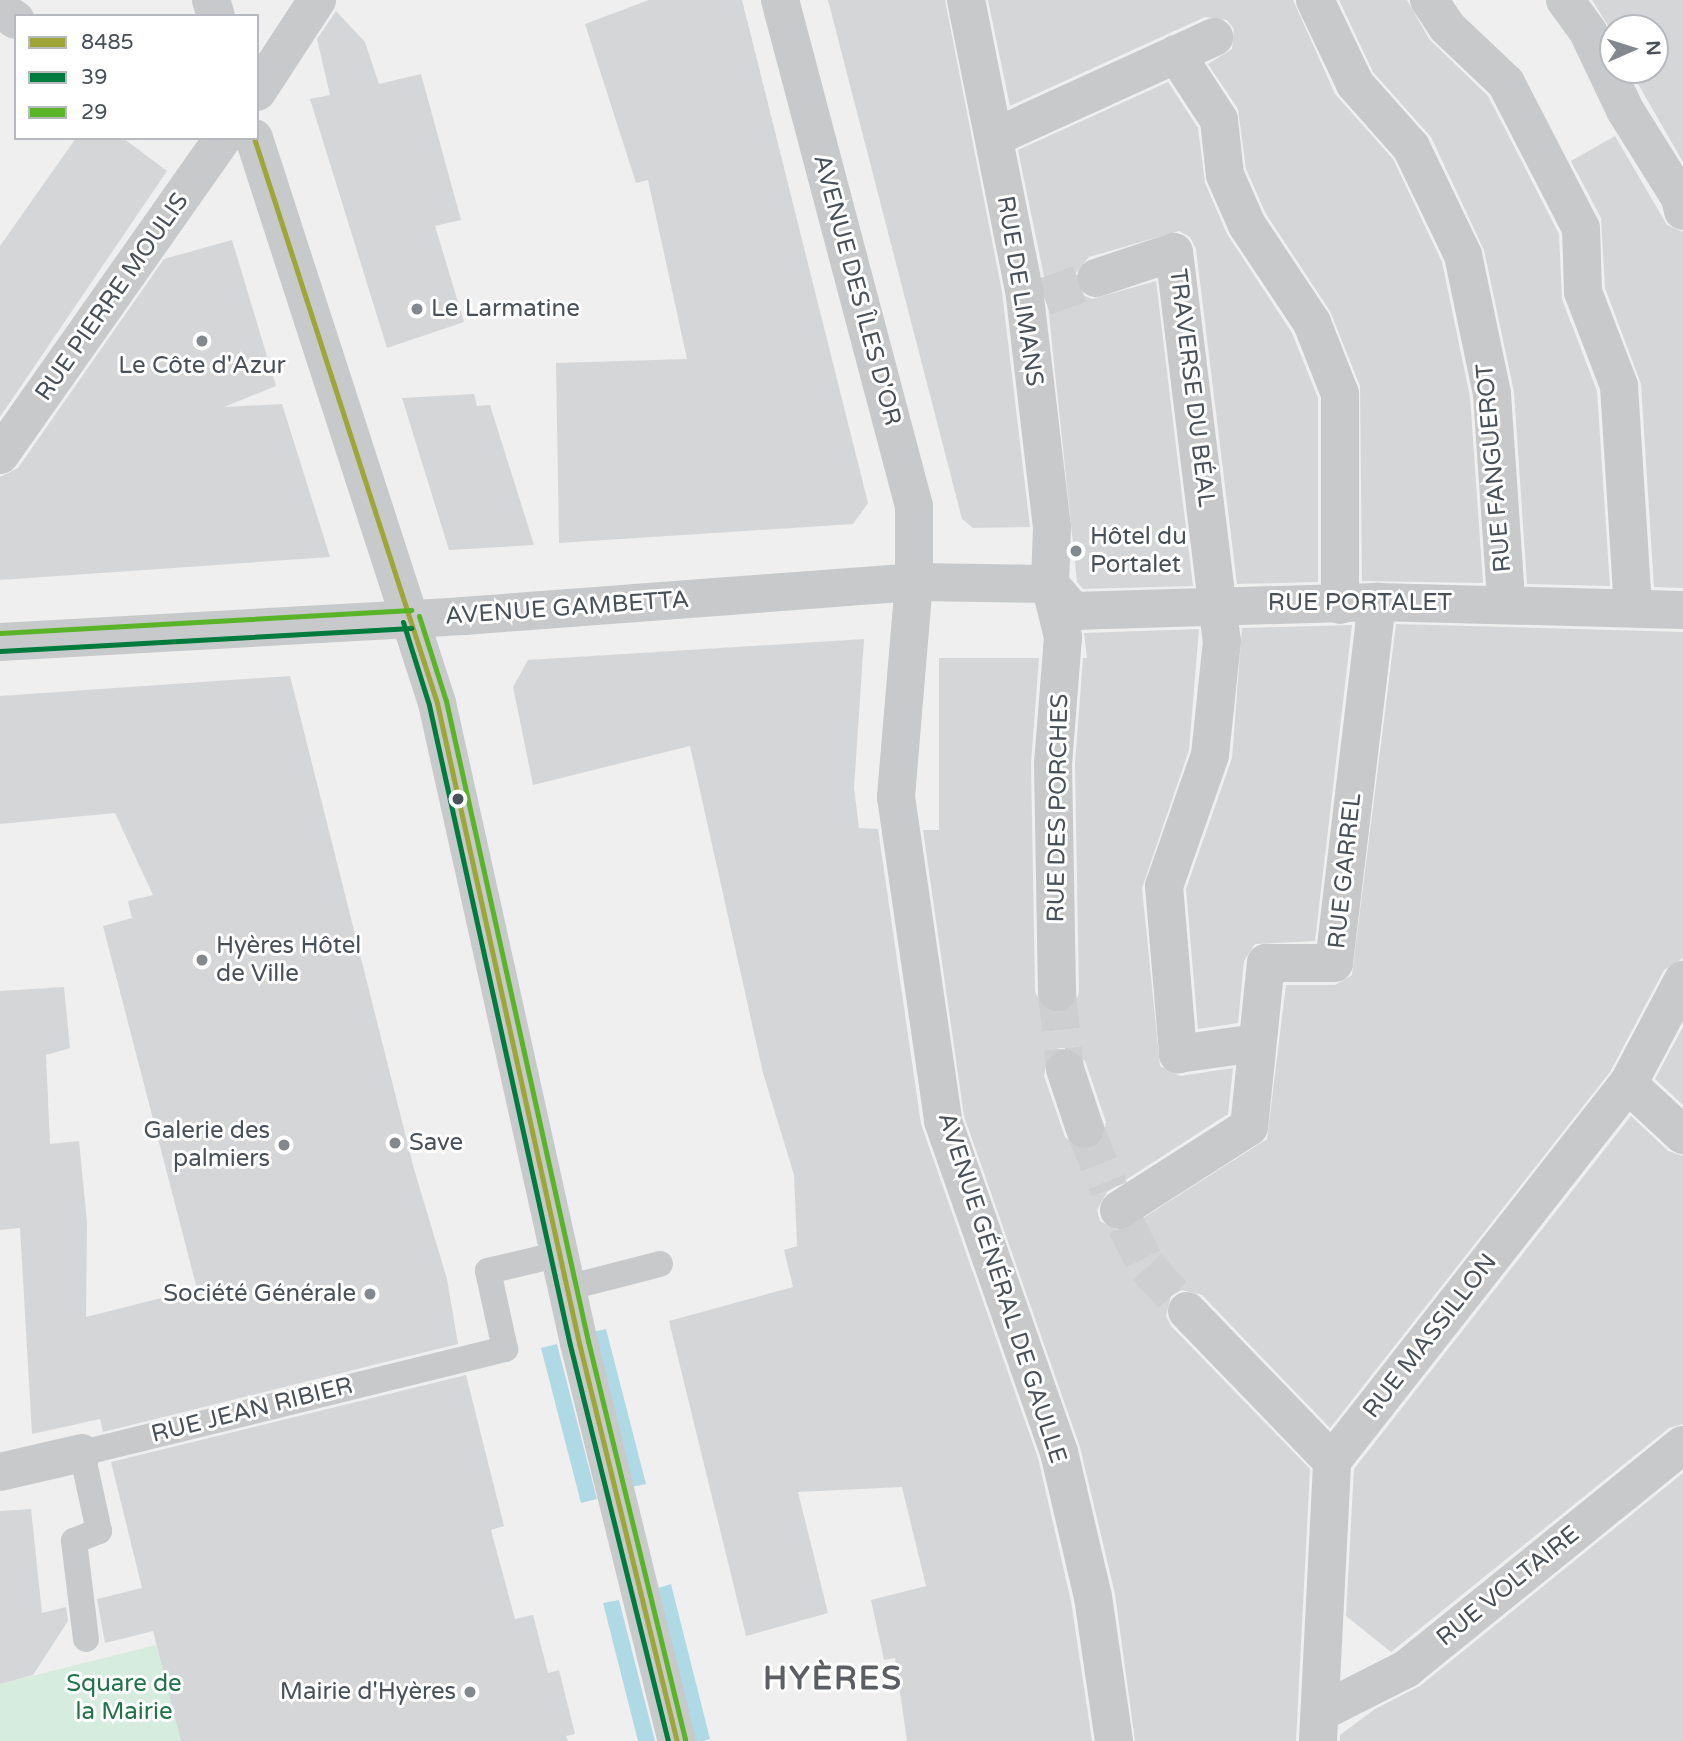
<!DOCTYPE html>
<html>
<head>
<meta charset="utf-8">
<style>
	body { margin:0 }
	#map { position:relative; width:1683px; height:1741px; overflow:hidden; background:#efefef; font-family:"Varela Round",sans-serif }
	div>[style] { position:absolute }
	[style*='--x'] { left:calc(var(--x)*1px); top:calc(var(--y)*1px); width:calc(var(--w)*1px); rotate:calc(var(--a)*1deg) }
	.green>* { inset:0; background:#d6ecde }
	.water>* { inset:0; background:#afdae5 }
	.building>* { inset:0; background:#d5d6d8 }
	.street-tunnel>* { height:38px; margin-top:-19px; transform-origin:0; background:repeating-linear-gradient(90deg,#cecfd1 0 38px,transparent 0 57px) }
	.lane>* { height:26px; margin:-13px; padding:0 13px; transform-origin:13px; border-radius:13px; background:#c7c9ca }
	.street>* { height:38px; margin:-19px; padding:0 19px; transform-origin:19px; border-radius:19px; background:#c7c9ca }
	.bus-1>* { height:5px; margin:-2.5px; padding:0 2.5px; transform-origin:2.5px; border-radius:2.5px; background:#9ea637 }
	.bus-2>* { height:5px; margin:-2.5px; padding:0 2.5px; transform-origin:2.5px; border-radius:2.5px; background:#007b3e }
	.bus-3>* { height:5px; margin:-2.5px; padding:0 2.5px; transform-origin:2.5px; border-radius:2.5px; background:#59b427 }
	.dots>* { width:19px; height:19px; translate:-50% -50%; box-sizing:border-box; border:4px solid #fff; border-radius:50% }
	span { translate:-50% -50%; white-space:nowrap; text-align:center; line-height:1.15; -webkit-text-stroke:6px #fff; paint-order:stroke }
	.street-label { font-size:24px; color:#485159 }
	.poi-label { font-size:24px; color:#485159 }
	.left { translate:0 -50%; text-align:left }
	.right { translate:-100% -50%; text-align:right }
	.park-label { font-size:24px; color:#22724a }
	.district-label { font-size:32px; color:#5b5e62; font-weight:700; letter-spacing:2px }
	.legend { position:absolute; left:14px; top:14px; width:245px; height:126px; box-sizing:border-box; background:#fff; border:2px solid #b6b9bd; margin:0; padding:9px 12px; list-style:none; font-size:21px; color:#485159 }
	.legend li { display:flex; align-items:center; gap:14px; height:35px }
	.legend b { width:35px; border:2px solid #b6b9bd }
	.north { position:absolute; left:1599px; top:14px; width:70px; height:70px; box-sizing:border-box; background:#fff; border:2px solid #b6b9bd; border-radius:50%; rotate:87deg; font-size:19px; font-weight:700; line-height:28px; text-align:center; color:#485159 }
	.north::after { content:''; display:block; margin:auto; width:24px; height:32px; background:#82888e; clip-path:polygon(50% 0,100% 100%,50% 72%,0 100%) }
</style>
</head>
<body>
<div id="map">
	<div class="green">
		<i style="clip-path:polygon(156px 1645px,170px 1695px,358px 1741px,0 1741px,0 1684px)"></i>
	</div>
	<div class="water">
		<i style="clip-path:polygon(606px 1329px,646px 1484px,631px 1487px,592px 1332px)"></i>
		<i style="clip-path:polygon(557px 1344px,597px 1499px,581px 1503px,541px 1348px)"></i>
		<i style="clip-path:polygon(671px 1584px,710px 1739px,703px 1741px,694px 1741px,655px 1589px)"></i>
		<i style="clip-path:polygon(619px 1600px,655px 1741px,638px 1741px,603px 1603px)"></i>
	</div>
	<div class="building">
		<i style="clip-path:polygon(649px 0,742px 0,868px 503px,853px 524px,559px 543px,556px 363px,687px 359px,648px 180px,636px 183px,585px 24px)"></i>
		<i style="clip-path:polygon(828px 0,945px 0,1002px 292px,1030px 527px,973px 528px,962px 519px)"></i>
		<i style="clip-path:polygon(988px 0,1293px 0,1335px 94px,1393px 159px,1442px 262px,1470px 397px,1483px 583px,1362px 581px,1360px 386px,1330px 311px,1266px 214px,1246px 169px,1238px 109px,1208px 64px,1232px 49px,1234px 29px,1227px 20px,1205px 17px,1010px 106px)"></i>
		<i style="clip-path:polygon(1339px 0,1407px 0,1429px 39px,1488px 96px,1559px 234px,1562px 299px,1597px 391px,1610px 586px,1527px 584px,1514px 392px,1484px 250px,1431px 137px,1373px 72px)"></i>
		<i style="clip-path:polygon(1592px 0,1683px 0,1683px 162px,1630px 70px,1655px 70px,1655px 28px,1613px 28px,1613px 34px)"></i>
		<i style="clip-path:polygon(336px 11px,365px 42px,379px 84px,421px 74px,461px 220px,435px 226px,464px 322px,387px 348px,310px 99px,330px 95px,317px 39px)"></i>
		<i style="clip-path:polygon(1168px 82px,1198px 128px,1205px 183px,1227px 234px,1292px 333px,1318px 398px,1318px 582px,1237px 584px,1196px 249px,1190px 237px,1179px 231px,1089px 257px,1075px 274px,1081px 294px,1092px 299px,1156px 281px,1193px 586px,1083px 589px,1077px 582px,1046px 286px,1018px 150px)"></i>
		<i style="clip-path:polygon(1615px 136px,1667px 225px,1683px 232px,1683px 588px,1654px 587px,1641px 384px,1605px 288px,1601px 218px,1571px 161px)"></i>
		<i style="clip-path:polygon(76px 138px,123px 138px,167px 171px,0 417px,0 246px)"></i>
		<i style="clip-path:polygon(232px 240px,276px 386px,224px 407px,282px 404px,330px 557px,0 580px,0 477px,18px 468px,164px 259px)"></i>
		<i style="clip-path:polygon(474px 394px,477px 406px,490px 405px,534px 545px,449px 550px,402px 398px)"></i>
		<i style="clip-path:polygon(evenodd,1396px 624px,1683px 632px,1683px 958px,1664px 970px,1610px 1072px,1330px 1428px,1202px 1295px,1182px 1290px,1171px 1296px,1166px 1316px,1171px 1326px,1310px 1469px,1296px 1741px,1135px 1741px,1115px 1594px,1080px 1447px,964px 1116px,923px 830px,939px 830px,939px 658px,1039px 658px,1031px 763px,1035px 992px,1046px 1011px,1058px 1014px,1076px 1003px,1079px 992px,1075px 764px,1083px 658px,1087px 658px,1084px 633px,1199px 629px,1189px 750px,1142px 888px,1160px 1066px,1180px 1076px,1233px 1068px,1228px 1114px,1107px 1192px,1097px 1210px,1100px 1221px,1121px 1232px,1267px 1139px,1286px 985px,1335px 985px,1352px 975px,1396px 624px,1059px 1048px,1070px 1048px,1085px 1061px,1106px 1122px,1102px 1143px,1091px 1150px,1080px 1150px,1065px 1137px,1044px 1076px,1048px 1055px,1059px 1048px)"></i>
		<i style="clip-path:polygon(1352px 625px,1315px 941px,1255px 944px,1244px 961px,1238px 1023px,1198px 1029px,1186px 889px,1232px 758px,1242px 628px)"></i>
		<i style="clip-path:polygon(864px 639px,854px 788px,859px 828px,878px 829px,921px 1124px,1038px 1458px,1071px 1601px,1092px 1741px,907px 1741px,895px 1658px,884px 1660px,871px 1600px,926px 1586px,902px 1487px,798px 1492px,828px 1613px,746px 1636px,669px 1321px,793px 1287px,784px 1250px,797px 1246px,794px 1175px,763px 1073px,690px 746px,533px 785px,513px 687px,528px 660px)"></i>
		<i style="clip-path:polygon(290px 676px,414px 1169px,447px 1279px,458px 1344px,103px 1432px,100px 1419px,32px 1434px,20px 1228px,0 1230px,0 991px,64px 987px,70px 1048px,46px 1055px,50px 1144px,79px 1141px,87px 1222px,86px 1317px,197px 1289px,103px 926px,132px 918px,128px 901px,153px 895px,115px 813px,0 824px,0 696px)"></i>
		<i style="clip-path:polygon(1683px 1027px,1683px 1105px,1655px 1079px)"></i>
		<i style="clip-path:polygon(1631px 1116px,1668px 1151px,1683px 1156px,1683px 1424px,1669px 1428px,1391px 1652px,1346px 1616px,1354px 1469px)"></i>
		<i style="clip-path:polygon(466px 1375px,504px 1526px,491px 1530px,515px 1619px,533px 1615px,548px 1673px,559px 1670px,575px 1734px,566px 1736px,568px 1741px,181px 1741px,153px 1631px,105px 1643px,97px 1599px,142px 1588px,111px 1462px)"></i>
		<i style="clip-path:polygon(1683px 1473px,1683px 1741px,1340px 1741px,1340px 1735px,1375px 1709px,1420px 1686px)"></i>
		<i style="clip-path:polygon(31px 1509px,42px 1613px,66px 1607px,68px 1621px,33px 1675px,0 1684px,0 1511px)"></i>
	</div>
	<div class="street-tunnel">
		<i style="--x:1044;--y:297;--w:55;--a:-20.1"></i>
		<i style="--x:1057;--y:992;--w:77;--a:84.1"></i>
		<i style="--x:1085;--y:1129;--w:65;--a:68.2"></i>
		<i style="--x:1126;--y:1225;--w:47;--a:63.4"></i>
		<i style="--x:1147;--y:1267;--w:59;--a:47.7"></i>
	</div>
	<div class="lane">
		<i style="--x:567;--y:1288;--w:96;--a:-14.5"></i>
		<i style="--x:86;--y:1639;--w:99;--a:-97"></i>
		<i style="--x:74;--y:1541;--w:27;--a:-22"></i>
		<i style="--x:99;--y:1531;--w:80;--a:-102.3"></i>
		<i style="--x:82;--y:1453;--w:436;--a:-13.8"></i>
		<i style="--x:505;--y:1349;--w:80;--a:-102.3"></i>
		<i style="--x:488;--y:1271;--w:74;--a:-13.3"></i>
	</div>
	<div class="street">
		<i style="--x:211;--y:0;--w:17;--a:73"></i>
		<i style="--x:780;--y:0;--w:523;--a:75.17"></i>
		<i style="--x:914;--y:506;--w:76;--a:90"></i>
		<i style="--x:914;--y:582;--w:216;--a:94.8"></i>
		<i style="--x:896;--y:797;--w:327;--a:81.7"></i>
		<i style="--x:943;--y:1121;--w:351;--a:70.7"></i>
		<i style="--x:1059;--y:1452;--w:149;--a:76.8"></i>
		<i style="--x:1093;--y:1597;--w:146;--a:81.7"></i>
		<i style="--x:966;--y:0;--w:295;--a:78.7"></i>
		<i style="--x:1024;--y:289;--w:240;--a:83.3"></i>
		<i style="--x:1052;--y:527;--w:57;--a:92"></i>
		<i style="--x:1050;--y:584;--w:55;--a:76.2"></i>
		<i style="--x:1063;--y:637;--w:126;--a:94.5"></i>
		<i style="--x:1053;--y:763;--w:229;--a:89"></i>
		<i style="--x:1315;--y:0;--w:93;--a:64.5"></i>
		<i style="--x:1355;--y:84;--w:84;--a:48.4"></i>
		<i style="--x:1411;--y:147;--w:120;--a:64.3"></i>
		<i style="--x:1463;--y:255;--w:142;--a:78.2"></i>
		<i style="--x:1492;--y:394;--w:208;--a:86.1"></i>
		<i style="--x:1429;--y:0;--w:32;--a:56"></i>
		<i style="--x:1447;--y:27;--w:81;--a:43.5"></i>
		<i style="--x:1506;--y:83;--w:163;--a:62.7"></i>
		<i style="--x:1581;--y:228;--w:64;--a:88.2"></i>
		<i style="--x:1583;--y:292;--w:101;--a:69"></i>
		<i style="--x:1619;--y:386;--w:222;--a:86.4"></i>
		<i style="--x:1565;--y:0;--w:39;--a:54"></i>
		<i style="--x:1588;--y:32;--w:86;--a:64.6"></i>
		<i style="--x:1625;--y:110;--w:104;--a:58"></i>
		<i style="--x:1680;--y:198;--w:13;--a:77"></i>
		<i style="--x:0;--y:9;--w:19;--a:35"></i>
		<i style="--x:1176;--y:54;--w:79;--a:56.9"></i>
		<i style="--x:1219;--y:120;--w:55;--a:83.8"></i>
		<i style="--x:1225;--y:175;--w:55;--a:66.3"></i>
		<i style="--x:1247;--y:225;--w:118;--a:56.4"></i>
		<i style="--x:1312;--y:323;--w:76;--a:68.5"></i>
		<i style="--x:1340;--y:394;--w:211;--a:90"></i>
		<i style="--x:257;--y:92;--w:110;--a:-56.9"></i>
		<i style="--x:995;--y:137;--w:241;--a:-24.5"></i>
		<i style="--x:254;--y:138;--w:594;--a:72.05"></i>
		<i style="--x:437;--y:703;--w:656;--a:77.49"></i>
		<i style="--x:579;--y:1343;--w:410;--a:76.2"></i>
		<i style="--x:1096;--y:278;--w:82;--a:-18.4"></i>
		<i style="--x:1174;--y:252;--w:392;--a:83"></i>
		<i style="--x:1222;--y:641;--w:115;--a:96"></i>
		<i style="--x:1210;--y:755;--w:139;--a:109.3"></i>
		<i style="--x:1164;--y:886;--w:169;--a:85.2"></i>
		<i style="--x:1178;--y:1054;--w:79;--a:-8"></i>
		<i style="--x:0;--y:455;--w:388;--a:-54.9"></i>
		<i style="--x:1050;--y:584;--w:35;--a:50"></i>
		<i style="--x:1073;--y:611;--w:304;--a:-1.7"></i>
		<i style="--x:1377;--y:602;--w:306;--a:1.5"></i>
		<i style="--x:0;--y:642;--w:464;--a:-3.2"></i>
		<i style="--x:463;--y:616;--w:452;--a:-4.3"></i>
		<i style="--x:914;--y:582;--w:136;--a:0.8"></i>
		<i style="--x:1065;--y:1069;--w:63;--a:71.6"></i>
		<i style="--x:1628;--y:1084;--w:75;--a:42.8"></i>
		<i style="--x:1119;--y:1210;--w:154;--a:-32.6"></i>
		<i style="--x:1249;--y:1127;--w:165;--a:-84.1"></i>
		<i style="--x:1266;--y:963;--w:68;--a:0"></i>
		<i style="--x:1334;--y:963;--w:364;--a:-83.2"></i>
		<i style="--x:1187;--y:1311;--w:209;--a:46"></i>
		<i style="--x:0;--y:1472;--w:84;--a:-13"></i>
		<i style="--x:1323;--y:1711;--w:93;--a:-26.8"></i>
		<i style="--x:1406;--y:1669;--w:356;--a:-39"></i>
		<i style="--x:1318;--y:1741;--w:280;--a:-87.1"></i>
		<i style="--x:1332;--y:1461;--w:479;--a:-51.9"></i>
		<i style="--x:1628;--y:1084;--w:118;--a:-62.1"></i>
	</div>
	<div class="bus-1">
		<i style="--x:254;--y:138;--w:594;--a:72.05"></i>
		<i style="--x:437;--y:703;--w:656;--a:77.49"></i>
		<i style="--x:579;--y:1343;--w:410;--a:76.2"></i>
	</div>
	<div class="bus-2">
		<i style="--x:403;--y:622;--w:87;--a:72.6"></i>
		<i style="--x:429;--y:705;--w:655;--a:77.58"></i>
		<i style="--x:570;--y:1345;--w:408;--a:76.1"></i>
		<i style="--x:0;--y:651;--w:412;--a:-3.2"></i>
	</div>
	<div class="bus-3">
		<i style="--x:419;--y:616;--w:89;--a:72.4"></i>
		<i style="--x:446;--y:701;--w:656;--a:77.49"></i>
		<i style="--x:588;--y:1341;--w:410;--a:76.3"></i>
		<i style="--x:0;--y:633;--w:412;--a:-3.2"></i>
	</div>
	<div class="dots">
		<i style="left:417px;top:309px;background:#82888e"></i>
		<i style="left:202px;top:341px;background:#82888e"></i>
		<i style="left:1076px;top:551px;background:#82888e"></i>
		<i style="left:458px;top:799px;background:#485159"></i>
		<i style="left:202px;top:960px;background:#82888e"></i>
		<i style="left:395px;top:1143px;background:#82888e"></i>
		<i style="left:284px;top:1145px;background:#82888e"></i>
		<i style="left:370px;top:1294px;background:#82888e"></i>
		<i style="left:470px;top:1692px;background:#82888e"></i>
	</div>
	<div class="street-label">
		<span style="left:857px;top:290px;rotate:75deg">AVENUE DES ÎLES D'OR</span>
		<span style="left:1020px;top:291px;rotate:81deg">RUE DE LIMANS</span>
		<span style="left:112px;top:297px;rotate:-55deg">RUE PIERRE MOULIS</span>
		<span style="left:1192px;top:388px;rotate:83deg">TRAVERSE DU BÉAL</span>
		<span style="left:1494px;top:468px;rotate:-95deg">RUE FANGUEROT</span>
		<span style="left:1360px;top:603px">RUE PORTALET</span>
		<span style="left:567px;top:608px;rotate:-4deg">AVENUE GAMBETTA</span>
		<span style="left:1058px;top:808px;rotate:-89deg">RUE DES PORCHES</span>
		<span style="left:1345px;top:871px;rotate:-84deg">RUE GARREL</span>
		<span style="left:1002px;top:1288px;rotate:72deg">AVENUE GÉNÉRAL DE GAULLE</span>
		<span style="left:1430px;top:1336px;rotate:-52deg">RUE MASSILLON</span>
		<span style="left:252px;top:1410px;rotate:-14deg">RUE JEAN RIBIER</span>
		<span style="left:1508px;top:1586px;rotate:-39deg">RUE VOLTAIRE</span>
	</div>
	<div class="poi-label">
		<span class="left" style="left:431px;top:309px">Le Larmatine</span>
		<span style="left:202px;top:366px">Le Côte d'Azur</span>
		<span class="left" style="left:1090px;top:551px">Hôtel du<br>Portalet</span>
		<span class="left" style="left:216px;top:960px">Hyères Hôtel<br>de Ville</span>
		<span class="right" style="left:270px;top:1145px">Galerie des<br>palmiers</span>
		<span class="left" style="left:409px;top:1143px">Save</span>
		<span class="right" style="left:356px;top:1294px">Société Générale</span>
		<span class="right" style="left:456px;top:1692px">Mairie d'Hyères</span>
	</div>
	<div class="park-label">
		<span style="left:124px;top:1698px">Square de<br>la Mairie</span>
	</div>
	<div class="district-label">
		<span style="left:833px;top:1679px">HYÈRES</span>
	</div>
	<ul class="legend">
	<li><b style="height:9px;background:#9ea637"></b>8485</li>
	<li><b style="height:9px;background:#007b3e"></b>39</li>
	<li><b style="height:9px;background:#59b427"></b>29</li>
	</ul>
	<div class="north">N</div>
</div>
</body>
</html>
